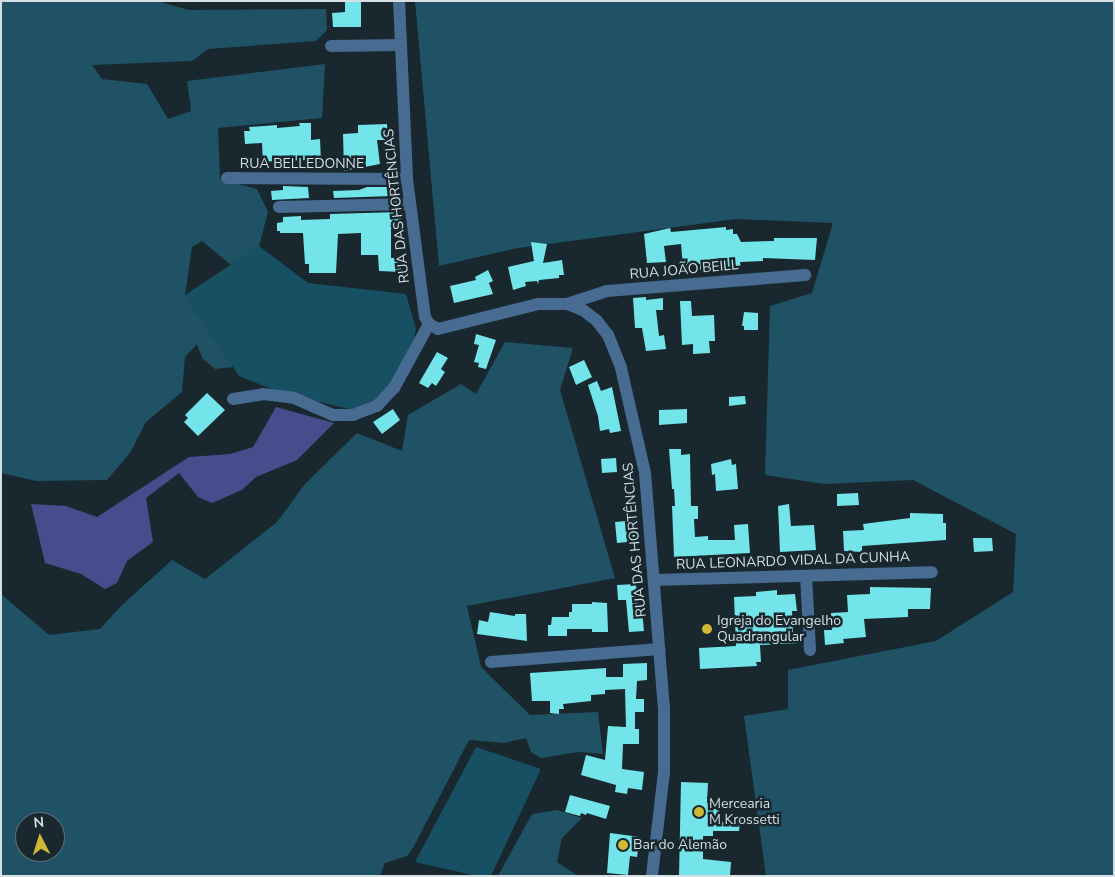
<!DOCTYPE html>
<html>
<head>
<meta charset="utf-8">
<style>
	body { margin:0 }
	#map { position:relative; width:1115px; height:877px; overflow:hidden; background:#18282e; font-family:"Nunito Sans",sans-serif }
	div>[style] { position:absolute }
	[style*='--x'] { left:calc(var(--x)*1px); top:calc(var(--y)*1px); width:calc(var(--w)*1px); rotate:calc(var(--a)*1deg) }
	.green>* { inset:0; background:#185063 }
	.forest>* { inset:0; background:#1f5264 }
	.water>* { inset:0; background:#454d8c }
	.building>* { inset:0; background:#73e4e9 }
	.minor>* { height:12px; margin:-6px; padding:0 6px; transform-origin:6px; border-radius:6px; background:#476b91 }
	.dots>* { width:14px; height:14px; translate:-50% -50%; box-sizing:border-box; border:2px solid #18282e; border-radius:50% }
	span { translate:-50% -50%; white-space:nowrap; text-align:center; line-height:1.15; -webkit-text-stroke:5px #18282e; paint-order:stroke }
	.street-label { font-size:14px; color:#d5dfe4 }
	.poi-label { font-size:14px; color:#d5dfe4 }
	.left { translate:0 -50%; text-align:left }
	.frame { position:absolute; inset:0; border:2px solid #d5dfe4; pointer-events:none }
	.north { position:absolute; left:15px; top:812px; width:50px; height:50px; box-sizing:border-box; background:#18282e; border:1px solid #647177; border-radius:50%; rotate:355deg; font-size:14px; font-weight:700; line-height:20px; text-align:center; color:#d5dfe4 }
	.north::after { content:''; display:block; margin:auto; width:18px; height:22px; background:#d1b736; clip-path:polygon(50% 0,100% 100%,50% 72%,0 100%) }
</style>
</head>
<body>
<div id="map">
	<div class="green">
		<i style="clip-path:polygon(259px 246px,308px 283px,406px 294px,416px 329px,414px 339px,399px 371px,378px 402px,358px 411px,282px 393px,239px 376px,185px 295px)"></i>
		<i style="clip-path:polygon(476px 747px,541px 769px,491px 876px,477px 876px,415px 862px)"></i>
	</div>
	<div class="forest">
		<i style="clip-path:polygon(1px 1px,157px 1px,189px 10px,326px 9px,327px 30px,316px 41px,208px 49px,192px 61px,92px 65px,102px 79px,147px 84px,168px 119px,191px 111px,187px 81px,325px 64px,322px 118px,218px 128px,220px 179px,257px 189px,268px 212px,259px 246px,231px 265px,202px 241px,192px 247px,185px 295px,233px 367px,215px 369px,202px 358px,197px 344px,185px 357px,182px 392px,146px 422px,130px 453px,107px 480px,36px 481px,1px 473px)"></i>
		<i style="clip-path:polygon(415px 1px,1114px 1px,1114px 876px,766px 876px,744px 716px,788px 709px,788px 670px,936px 641px,1013px 592px,1016px 534px,913px 480px,824px 484px,765px 475px,770px 306px,812px 293px,833px 223px,736px 219px,518px 248px,439px 266px)"></i>
		<i style="clip-path:polygon(evenodd,505px 342px,573px 348px,560px 390px,615px 578px,467px 606px,481px 667px,530px 715px,598px 712px,603px 754px,578px 752px,541px 758px,531px 752px,526px 738px,504px 743px,469px 740px,413px 848px,407px 856px,385px 863px,380px 876px,1px 876px,1px 594px,49px 635px,100px 629px,122px 605px,172px 560px,205px 579px,277px 522px,305px 484px,357px 433px,402px 451px,408px 415px,461px 384px,476px 394px,505px 342px,25px 822px,55px 822px,55px 852px,25px 852px,25px 822px)"></i>
		<i style="clip-path:polygon(557px 810px,582px 818px,562px 838px,557px 862px,578px 876px,498px 876px,532px 814px)"></i>
	</div>
	<div class="water">
		<i style="clip-path:polygon(276px 407px,334px 423px,297px 460px,256px 477px,242px 490px,212px 503px,198px 497px,179px 473px,146px 498px,153px 542px,127px 561px,117px 583px,105px 589px,81px 574px,45px 563px,31px 504px,66px 506px,97px 517px,189px 457px,230px 454px,253px 447px)"></i>
	</div>
	<div class="building">
		<i style="clip-path:polygon(345px 1px,361px 1px,361px 27px,333px 27px,332px 13px,345px 12px)"></i>
		<i style="clip-path:polygon(299px 123px,311px 123px,311px 140px,320px 139px,321px 162px,306px 163px,306px 160px,263px 162px,262px 143px,245px 144px,244px 131px,250px 131px,249px 127px,277px 125px,277px 128px,300px 126px)"></i>
		<i style="clip-path:polygon(387px 124px,388px 140px,377px 140px,380px 164px,344px 171px,343px 134px,358px 133px,358px 125px)"></i>
		<i style="clip-path:polygon(283px 186px,308px 187px,309px 198px,272px 200px,271px 191px,283px 190px)"></i>
		<i style="clip-path:polygon(367px 187px,392px 187px,392px 196px,334px 198px,333px 191px,359px 190px)"></i>
		<i style="clip-path:polygon(400px 212px,402px 228px,391px 229px,391px 258px,401px 258px,401px 272px,379px 271px,378px 255px,361px 255px,361px 233px,338px 234px,336px 273px,309px 273px,309px 264px,305px 264px,303px 233px,280px 233px,280px 231px,277px 231px,277px 223px,283px 222px,283px 217px,301px 216px,301px 220px,330px 219px,330px 214px)"></i>
		<i style="clip-path:polygon(726px 227px,726px 230px,733px 229px,733px 234px,737px 234px,741px 242px,774px 241px,774px 238px,817px 238px,815px 260px,763px 258px,763px 261px,740px 262px,741px 269px,727px 270px,727px 267px,700px 270px,700px 264px,683px 266px,681px 244px,664px 246px,666px 262px,647px 263px,644px 234px,670px 228px,671px 232px)"></i>
		<i style="clip-path:polygon(531px 242px,547px 244px,543px 263px,562px 260px,564px 275px,559px 275px,559px 278px,539px 280px,538px 284px,537px 281px,525px 282px,526px 286px,513px 290px,508px 267px,534px 261px)"></i>
		<i style="clip-path:polygon(488px 270px,493px 281px,489px 283px,493px 294px,454px 303px,450px 286px,476px 280px,475px 277px)"></i>
		<i style="clip-path:polygon(646px 297px,646px 300px,663px 298px,663px 310px,656px 310px,659px 336px,664px 335px,666px 349px,646px 351px,642px 328px,635px 328px,633px 298px)"></i>
		<i style="clip-path:polygon(680px 301px,691px 301px,692px 316px,714px 315px,715px 341px,709px 341px,710px 353px,693px 354px,693px 344px,682px 345px)"></i>
		<i style="clip-path:polygon(744px 312px,758px 313px,758px 330px,744px 330px,744px 326px,742px 326px)"></i>
		<i style="clip-path:polygon(476px 334px,496px 340px,486px 369px,478px 367px,479px 363px,474px 362px,479px 345px,474px 344px)"></i>
		<i style="clip-path:polygon(437px 352px,448px 358px,441px 369px,445px 372px,436px 386px,432px 383px,428px 388px,419px 383px)"></i>
		<i style="clip-path:polygon(584px 360px,592px 377px,576px 385px,569px 367px)"></i>
		<i style="clip-path:polygon(597px 381px,601px 391px,612px 387px,621px 431px,610px 433px,609px 429px,600px 431px,598px 416px,588px 385px)"></i>
		<i style="clip-path:polygon(207px 393px,225px 410px,198px 436px,184px 422px,188px 418px,185px 415px)"></i>
		<i style="clip-path:polygon(745px 396px,746px 404px,729px 406px,729px 397px)"></i>
		<i style="clip-path:polygon(393px 409px,400px 420px,382px 434px,373px 422px)"></i>
		<i style="clip-path:polygon(687px 409px,687px 423px,659px 425px,659px 410px)"></i>
		<i style="clip-path:polygon(669px 449px,681px 449px,681px 455px,690px 454px,691px 506px,698px 506px,698px 519px,694px 519px,695px 537px,708px 536px,708px 540px,735px 540px,734px 525px,748px 524px,750px 553px,674px 557px,672px 506px,675px 506px,674px 489px,672px 489px)"></i>
		<i style="clip-path:polygon(616px 458px,617px 472px,602px 473px,601px 459px)"></i>
		<i style="clip-path:polygon(731px 459px,732px 465px,736px 464px,738px 489px,716px 491px,715px 474px,712px 475px,711px 464px)"></i>
		<i style="clip-path:polygon(858px 493px,859px 505px,837px 506px,837px 494px)"></i>
		<i style="clip-path:polygon(789px 504px,791px 526px,814px 525px,816px 550px,780px 552px,778px 506px)"></i>
		<i style="clip-path:polygon(910px 513px,943px 514px,943px 523px,946px 523px,946px 540px,862px 546px,862px 552px,844px 551px,843px 531px,864px 530px,863px 524px,910px 518px)"></i>
		<i style="clip-path:polygon(637px 520px,638px 541px,617px 543px,615px 522px)"></i>
		<i style="clip-path:polygon(973px 538px,992px 538px,993px 551px,974px 552px)"></i>
		<i style="clip-path:polygon(636px 584px,638px 610px,642px 610px,644px 631px,629px 632px,626px 600px,618px 600px,617px 585px)"></i>
		<i style="clip-path:polygon(870px 587px,931px 588px,930px 609px,908px 609px,908px 617px,864px 619px,866px 637px,843px 639px,844px 643px,825px 645px,824px 630px,832px 630px,831px 613px,848px 612px,847px 595px,870px 594px)"></i>
		<i style="clip-path:polygon(777px 590px,777px 595px,795px 594px,797px 611px,792px 611px,793px 633px,801px 633px,802px 643px,760px 645px,761px 662px,756px 662px,757px 666px,700px 669px,699px 648px,736px 646px,734px 597px,756px 596px,756px 592px)"></i>
		<i style="clip-path:polygon(592px 602px,607px 603px,608px 632px,592px 632px,592px 629px,567px 629px,567px 636px,548px 636px,548px 625px,551px 625px,552px 617px,569px 617px,569px 612px,572px 612px,572px 604px,592px 604px)"></i>
		<i style="clip-path:polygon(490px 612px,515px 616px,515px 614px,526px 614px,527px 641px,477px 634px,479px 620px,488px 622px)"></i>
		<i style="clip-path:polygon(647px 663px,647px 680px,637px 681px,636px 699px,644px 699px,644px 712px,635px 712px,635px 729px,639px 729px,639px 744px,623px 744px,622px 769px,644px 772px,642px 790px,628px 788px,627px 794px,615px 792px,616px 785px,581px 775px,586px 755px,605px 760px,608px 726px,626px 727px,625px 689px,605px 690px,605px 694px,591px 695px,591px 701px,563px 704px,564px 709px,559px 709px,559px 714px,550px 713px,550px 701px,532px 701px,530px 673px,606px 668px,606px 677px,623px 677px,623px 664px)"></i>
		<i style="clip-path:polygon(681px 782px,708px 783px,707px 803px,719px 803px,719px 822px,740px 822px,739px 831px,713px 831px,713px 836px,703px 836px,703px 859px,731px 862px,730px 876px,679px 876px)"></i>
		<i style="clip-path:polygon(570px 795px,610px 806px,606px 819px,587px 813px,586px 815px,581px 813px,580px 816px,565px 812px)"></i>
		<i style="clip-path:polygon(610px 833px,640px 837px,637px 857px,630px 856px,628px 875px,607px 873px)"></i>
	</div>
	<div class="minor">
		<i style="--x:399;--y:1;--w:178;--a:87.4"></i>
		<i style="--x:407;--y:179;--w:139;--a:82.6"></i>
		<i style="--x:425;--y:317;--w:8;--a:60"></i>
		<i style="--x:429;--y:324;--w:10;--a:29"></i>
		<i style="--x:438;--y:329;--w:103;--a:-14"></i>
		<i style="--x:538;--y:304;--w:29;--a:0"></i>
		<i style="--x:567;--y:304;--w:17;--a:21"></i>
		<i style="--x:583;--y:310;--w:18;--a:38"></i>
		<i style="--x:597;--y:321;--w:18;--a:52"></i>
		<i style="--x:608;--y:335;--w:35;--a:68"></i>
		<i style="--x:621;--y:368;--w:108;--a:77.1"></i>
		<i style="--x:645;--y:473;--w:236;--a:85.4"></i>
		<i style="--x:664;--y:708;--w:64;--a:90"></i>
		<i style="--x:664;--y:772;--w:105;--a:96.6"></i>
		<i style="--x:331;--y:46;--w:70;--a:-0.8"></i>
		<i style="--x:227;--y:178;--w:180;--a:0.3"></i>
		<i style="--x:279;--y:207;--w:131;--a:-1.3"></i>
		<i style="--x:567;--y:304;--w:42;--a:-18"></i>
		<i style="--x:607;--y:291;--w:199;--a:-4.6"></i>
		<i style="--x:233;--y:399;--w:30;--a:-9"></i>
		<i style="--x:263;--y:394;--w:31;--a:7"></i>
		<i style="--x:294;--y:398;--w:43;--a:23.6"></i>
		<i style="--x:333;--y:415;--w:20;--a:0"></i>
		<i style="--x:353;--y:415;--w:26;--a:-21"></i>
		<i style="--x:377;--y:406;--w:25;--a:-47"></i>
		<i style="--x:394;--y:388;--w:73;--a:-61.3"></i>
		<i style="--x:806;--y:576;--w:74;--a:86.9"></i>
		<i style="--x:654;--y:580;--w:278;--a:-1.6"></i>
		<i style="--x:491;--y:662;--w:169;--a:-4.4"></i>
	</div>
	<div class="dots">
		<i style="left:707px;top:629px;background:#d1b736"></i>
		<i style="left:699px;top:812px;background:#d1b736"></i>
		<i style="left:623px;top:845px;background:#d1b736"></i>
	</div>
	<div class="street-label">
		<span style="left:302px;top:164px">RUA BELLEDONNE</span>
		<span style="left:397px;top:206px;rotate:-96deg">RUA DAS HORTÊNCIAS</span>
		<span style="left:684px;top:270px;rotate:-5deg">RUA JOÃO BEILL</span>
		<span style="left:635px;top:540px;rotate:-95deg">RUA DAS HORTÊNCIAS</span>
		<span style="left:793px;top:561px;rotate:-2deg">RUA LEONARDO VIDAL DA CUNHA</span>
	</div>
	<div class="poi-label">
		<span class="left" style="left:717px;top:629px">Igreja do Evangelho<br>Quadrangular</span>
		<span class="left" style="left:709px;top:812px">Mercearia<br>M Krossetti</span>
		<span class="left" style="left:633px;top:845px">Bar do Alemão</span>
	</div>
	<div class="frame"></div>
	<div class="north">N</div>
</div>
</body>
</html>
